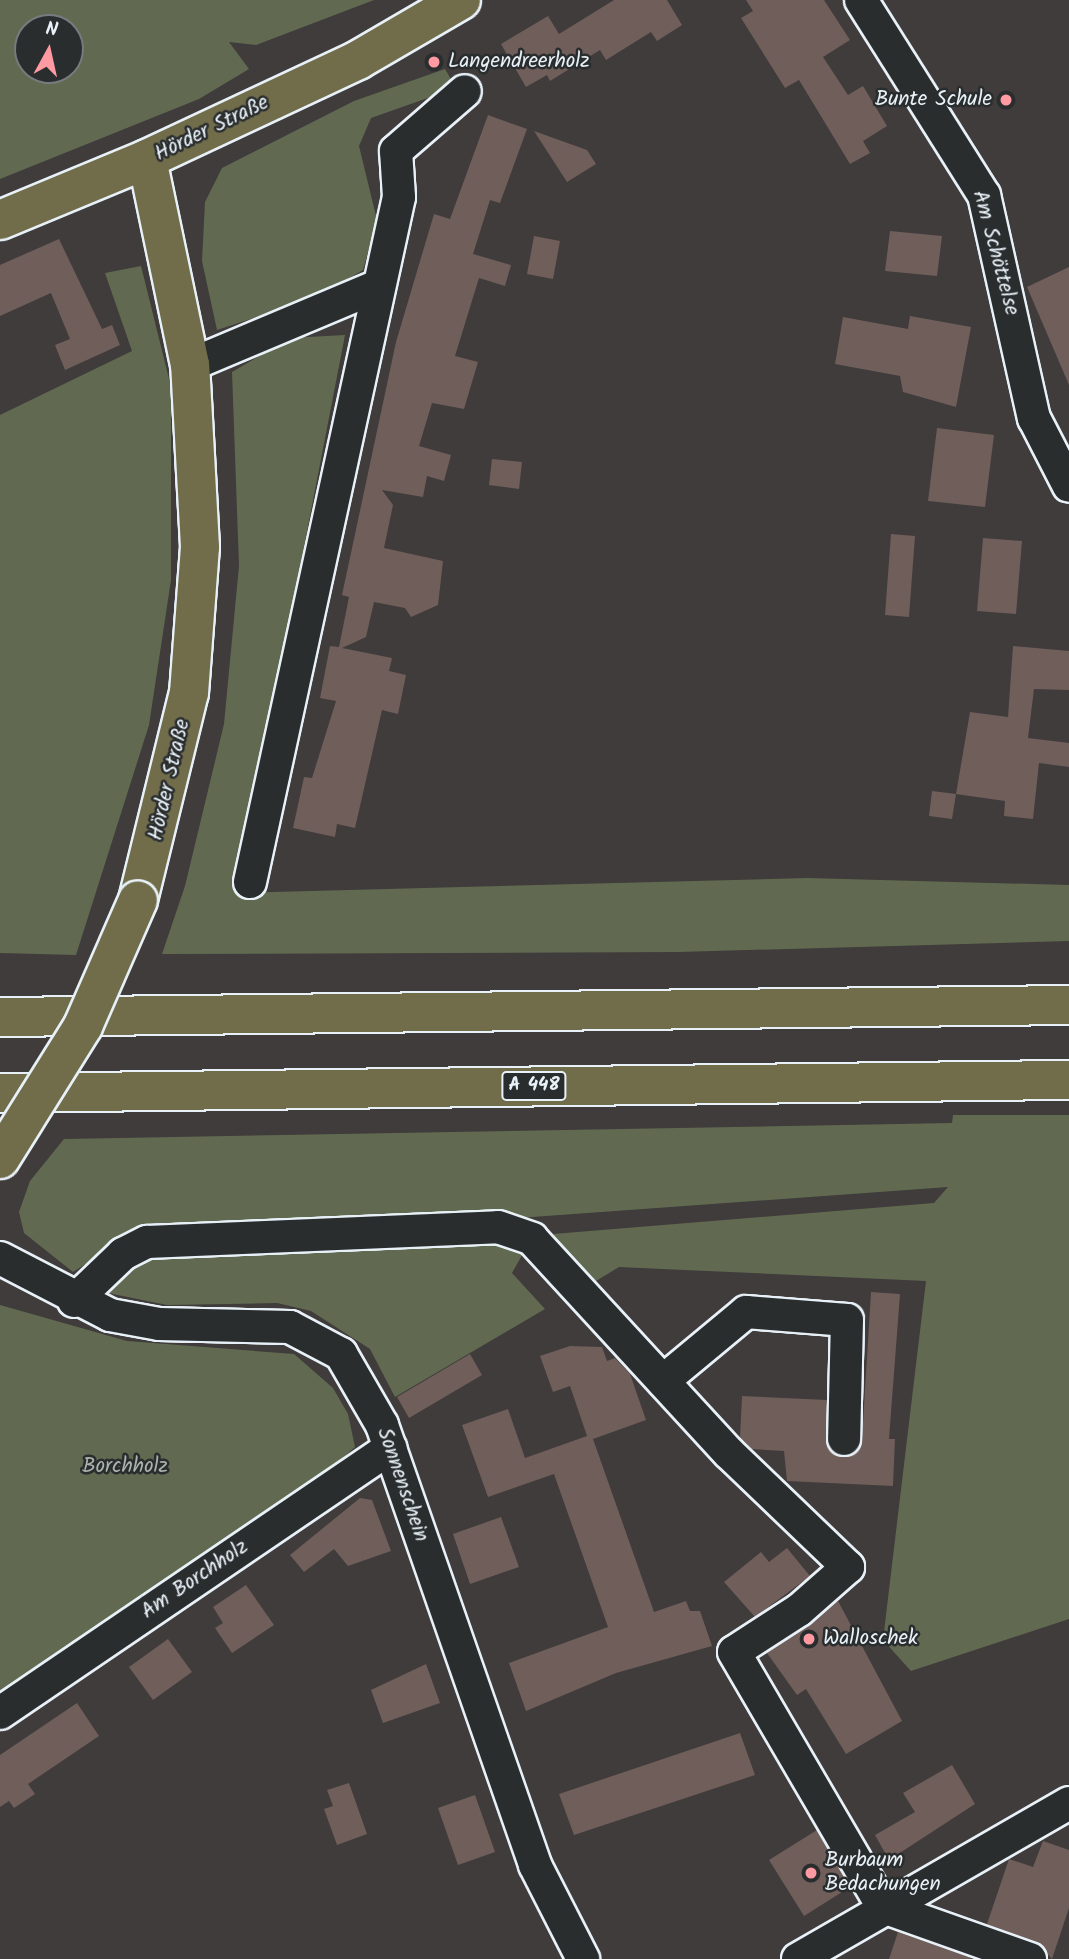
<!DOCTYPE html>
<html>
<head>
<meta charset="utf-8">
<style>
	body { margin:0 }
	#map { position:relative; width:1069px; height:1959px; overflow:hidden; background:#3f3c3b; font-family:Kalam,sans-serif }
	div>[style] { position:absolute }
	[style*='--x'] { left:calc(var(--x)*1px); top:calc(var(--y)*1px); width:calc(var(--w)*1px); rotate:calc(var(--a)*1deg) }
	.green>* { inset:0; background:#616a51 }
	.building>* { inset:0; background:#705e5a }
	.roads { filter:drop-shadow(2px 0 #e8f1f8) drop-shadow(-2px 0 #e8f1f8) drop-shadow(0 2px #e8f1f8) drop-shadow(0 -2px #e8f1f8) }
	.minor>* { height:32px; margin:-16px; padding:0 16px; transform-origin:16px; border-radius:16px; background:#2a2d2e }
	.major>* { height:38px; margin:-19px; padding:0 19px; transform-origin:19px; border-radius:19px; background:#716d4b }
	.highway>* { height:38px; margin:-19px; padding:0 19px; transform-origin:19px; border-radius:19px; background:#716d4b }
	.bridges { filter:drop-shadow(2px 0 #e8f1f8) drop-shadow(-2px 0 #e8f1f8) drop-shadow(0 2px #e8f1f8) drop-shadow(0 -2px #e8f1f8) }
	.major-bridge>* { height:38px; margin:-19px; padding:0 19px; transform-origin:19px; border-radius:19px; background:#716d4b }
	.dots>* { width:19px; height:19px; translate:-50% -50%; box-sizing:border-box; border:4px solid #2a2d2e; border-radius:50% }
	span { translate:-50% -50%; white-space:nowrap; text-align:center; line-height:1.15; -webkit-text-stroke:5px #2a2d2e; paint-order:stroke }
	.shield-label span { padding:2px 5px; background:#2a2d2e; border:2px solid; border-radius:5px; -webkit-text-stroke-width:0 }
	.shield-label { font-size:19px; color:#e8f1f8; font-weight:700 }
	.poi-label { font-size:21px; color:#e8f1f8 }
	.left { translate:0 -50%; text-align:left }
	.right { translate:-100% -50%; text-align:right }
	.street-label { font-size:21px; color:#e8f1f8 }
	.park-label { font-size:21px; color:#abb4ad }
	.north { position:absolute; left:14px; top:14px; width:70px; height:70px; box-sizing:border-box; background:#2a2d2e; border:2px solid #767b7f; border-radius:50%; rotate:8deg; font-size:19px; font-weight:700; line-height:28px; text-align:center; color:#e8f1f8 }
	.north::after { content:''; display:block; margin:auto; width:24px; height:32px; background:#ff9aa2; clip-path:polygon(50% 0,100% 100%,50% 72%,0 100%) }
</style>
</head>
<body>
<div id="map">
	<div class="green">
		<i style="clip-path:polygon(evenodd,0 0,374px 0,256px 45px,229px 42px,249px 69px,199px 99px,0 179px,0 0,28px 28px,70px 28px,70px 70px,28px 70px,28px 28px)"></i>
		<i style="clip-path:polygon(445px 69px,456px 88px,371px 118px,359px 146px,377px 220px,363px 270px,317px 297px,217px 330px,202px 261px,205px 202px,222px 168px,354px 101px)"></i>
		<i style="clip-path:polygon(141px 266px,171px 387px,171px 580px,149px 725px,76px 955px,0 953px,0 415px,132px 351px,105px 273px)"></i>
		<i style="clip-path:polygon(345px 335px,237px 893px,807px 878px,1069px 885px,1069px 941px,678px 952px,162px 954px,185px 886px,224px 724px,239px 566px,232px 372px,290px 338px)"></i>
		<i style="clip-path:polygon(953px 1115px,1069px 1115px,1069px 1619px,911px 1671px,883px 1640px,926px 1281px,619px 1267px,591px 1284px,553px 1234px,934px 1203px,948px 1187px,478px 1221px,129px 1236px,73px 1272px,24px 1233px,19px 1212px,30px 1181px,64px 1139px,952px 1123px)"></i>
		<i style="clip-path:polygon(505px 1237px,526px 1248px,512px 1273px,545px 1309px,395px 1397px,370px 1349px,311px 1311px,277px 1303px,167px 1305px,103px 1292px,149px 1252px)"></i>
		<i style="clip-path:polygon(0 1305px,127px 1341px,294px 1354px,333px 1388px,348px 1414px,355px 1447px,272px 1520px,0 1695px)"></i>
	</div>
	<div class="building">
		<i style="clip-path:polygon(614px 0,667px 0,682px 25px,657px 41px,651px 32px,606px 60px,600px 50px,550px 81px,547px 75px,526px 87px,501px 44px,548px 16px,559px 34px)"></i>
		<i style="clip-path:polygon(746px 0,824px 0,850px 40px,823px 57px,848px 95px,863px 86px,887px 126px,863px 141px,870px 153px,850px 164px,799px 80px,785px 88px,741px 18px,753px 11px)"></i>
		<i style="clip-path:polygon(488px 115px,527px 129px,500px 203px,490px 200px,473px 254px,511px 265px,505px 286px,479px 278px,455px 356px,478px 362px,464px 409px,432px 403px,419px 446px,451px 455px,444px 481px,427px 476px,423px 497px,382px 490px,393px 505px,384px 548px,443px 561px,438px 605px,411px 617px,405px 608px,374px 602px,366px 637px,342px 648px,392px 658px,389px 671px,406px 675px,398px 714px,382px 710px,355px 828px,337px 824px,335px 837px,293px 828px,304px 777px,312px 778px,336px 701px,320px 698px,330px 646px,339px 647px,349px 597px,342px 595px,396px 342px,434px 214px,450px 219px)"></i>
		<i style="clip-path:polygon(534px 131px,587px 150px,596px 164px,567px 182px)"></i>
		<i style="clip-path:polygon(890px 231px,942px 236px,937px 276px,885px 271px)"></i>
		<i style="clip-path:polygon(534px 236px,560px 241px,553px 279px,527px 274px)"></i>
		<i style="clip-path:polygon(59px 239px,102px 329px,112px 325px,120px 345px,65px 370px,55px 345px,70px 339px,51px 293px,0 316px,0 265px)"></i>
		<i style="clip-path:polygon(1069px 267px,1069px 385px,1027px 287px)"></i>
		<i style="clip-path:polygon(910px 316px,971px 327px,956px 407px,903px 392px,900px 376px,835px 364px,843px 317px,908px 329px)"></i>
		<i style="clip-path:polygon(937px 428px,994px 435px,985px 507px,928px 501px)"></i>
		<i style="clip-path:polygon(492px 459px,522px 462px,519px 489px,489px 485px)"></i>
		<i style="clip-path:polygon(891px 534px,915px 536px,909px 617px,885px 615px)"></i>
		<i style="clip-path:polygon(983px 538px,1022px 541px,1016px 614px,977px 611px)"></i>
		<i style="clip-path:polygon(1013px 646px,1069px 651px,1069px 690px,1034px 689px,1028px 738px,1069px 743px,1069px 767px,1039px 763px,1033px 819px,1004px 816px,1005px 801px,956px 794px,970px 712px,1008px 717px)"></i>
		<i style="clip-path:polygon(932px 791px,956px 794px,952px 819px,929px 816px)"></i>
		<i style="clip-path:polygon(871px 1292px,900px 1294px,889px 1439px,895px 1439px,893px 1486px,787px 1481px,784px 1451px,751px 1449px,740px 1438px,742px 1396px,827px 1400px,828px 1447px,843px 1457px,853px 1455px,862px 1439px)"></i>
		<i style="clip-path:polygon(570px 1346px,602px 1347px,607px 1361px,615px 1358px,630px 1374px,646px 1420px,593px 1439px,654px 1612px,686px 1601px,690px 1611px,700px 1611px,712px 1646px,616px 1673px,526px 1711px,509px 1663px,608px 1627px,554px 1474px,488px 1497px,462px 1425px,508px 1409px,525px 1458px,587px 1436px,570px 1386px,553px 1392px,540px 1356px)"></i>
		<i style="clip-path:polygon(470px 1354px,482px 1375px,409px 1418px,397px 1397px)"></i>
		<i style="clip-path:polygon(360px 1498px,372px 1500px,391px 1551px,348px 1566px,334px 1549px,304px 1572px,290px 1555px)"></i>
		<i style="clip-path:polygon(501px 1517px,519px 1567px,470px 1584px,453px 1534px)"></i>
		<i style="clip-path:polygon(787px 1548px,810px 1576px,755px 1617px,724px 1582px,761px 1552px,769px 1562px)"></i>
		<i style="clip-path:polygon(246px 1585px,274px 1625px,232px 1653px,215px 1628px,223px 1623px,213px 1607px)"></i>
		<i style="clip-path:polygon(838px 1601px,902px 1721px,846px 1754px,806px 1689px,797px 1695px,767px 1653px)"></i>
		<i style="clip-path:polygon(168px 1639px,192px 1672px,153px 1700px,129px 1667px)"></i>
		<i style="clip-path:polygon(426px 1664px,440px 1703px,383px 1723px,371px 1690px)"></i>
		<i style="clip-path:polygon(77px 1703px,99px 1736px,28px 1784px,35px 1794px,14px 1808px,9px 1801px,0 1807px,0 1755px)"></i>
		<i style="clip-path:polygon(740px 1733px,755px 1775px,574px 1835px,559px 1794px)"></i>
		<i style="clip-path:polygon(952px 1765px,975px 1804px,889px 1860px,875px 1835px,915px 1812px,903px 1793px)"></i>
		<i style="clip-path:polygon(349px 1783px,367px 1834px,337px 1845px,324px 1809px,333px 1806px,327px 1790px)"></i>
		<i style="clip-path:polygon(475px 1795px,495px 1852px,458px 1865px,438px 1808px)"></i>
		<i style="clip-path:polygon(817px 1830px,850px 1887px,804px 1916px,769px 1860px)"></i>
		<i style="clip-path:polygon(1043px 1841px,1069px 1850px,1069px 1908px,1052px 1959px,1037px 1942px,987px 1924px,1009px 1859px,1033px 1867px)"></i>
		<i style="clip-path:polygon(898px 1932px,971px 1957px,970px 1959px,889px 1959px)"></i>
	</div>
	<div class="roads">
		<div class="minor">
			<i style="--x:861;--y:0;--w:231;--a:57.8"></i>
			<i style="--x:984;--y:195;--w:229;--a:77.4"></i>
			<i style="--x:1034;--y:418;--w:76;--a:62.8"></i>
			<i style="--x:190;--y:365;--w:204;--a:-22.8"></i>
			<i style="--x:250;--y:882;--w:701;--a:-77.73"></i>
			<i style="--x:399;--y:197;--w:46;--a:-93.7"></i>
			<i style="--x:396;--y:151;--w:91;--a:-41"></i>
			<i style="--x:0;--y:1258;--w:124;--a:27.4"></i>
			<i style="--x:110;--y:1315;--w:50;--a:10.4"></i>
			<i style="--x:159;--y:1324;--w:131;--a:1.3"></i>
			<i style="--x:290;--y:1327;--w:58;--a:27.9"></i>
			<i style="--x:341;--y:1354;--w:82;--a:60"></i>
			<i style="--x:382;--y:1425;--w:466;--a:70.8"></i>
			<i style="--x:535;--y:1865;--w:106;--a:62.9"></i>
			<i style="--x:74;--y:1301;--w:68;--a:-43.8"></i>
			<i style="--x:123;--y:1254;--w:27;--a:-27"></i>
			<i style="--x:147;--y:1242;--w:351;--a:-2.4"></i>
			<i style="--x:498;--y:1227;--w:36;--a:19"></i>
			<i style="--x:532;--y:1239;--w:291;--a:47.4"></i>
			<i style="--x:729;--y:1453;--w:165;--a:43.8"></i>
			<i style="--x:848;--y:1567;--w:65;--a:138.7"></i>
			<i style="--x:799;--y:1610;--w:77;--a:147.1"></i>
			<i style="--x:734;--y:1652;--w:295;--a:59.7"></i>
			<i style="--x:883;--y:1907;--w:156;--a:19.5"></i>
			<i style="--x:663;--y:1381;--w:108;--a:-39.7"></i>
			<i style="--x:746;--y:1312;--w:101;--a:4.5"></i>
			<i style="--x:847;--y:1320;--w:119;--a:91.4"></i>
			<i style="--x:0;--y:1713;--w:472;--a:-34.2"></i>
			<i style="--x:798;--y:1959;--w:313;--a:-29.9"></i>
		</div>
		<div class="major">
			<i style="--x:0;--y:220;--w:159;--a:-22.5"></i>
			<i style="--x:147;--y:159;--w:233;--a:-25.1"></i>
			<i style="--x:358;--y:60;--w:119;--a:-30.2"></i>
			<i style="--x:138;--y:900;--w:213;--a:-76.2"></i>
			<i style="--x:189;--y:693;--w:146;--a:-85.7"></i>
			<i style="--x:200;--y:547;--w:182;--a:-93.1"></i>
			<i style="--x:190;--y:365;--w:210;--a:-101.8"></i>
		</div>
		<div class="highway">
			<i style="--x:0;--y:1017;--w:1069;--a:-0.64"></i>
			<i style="--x:0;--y:1093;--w:1069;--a:-0.7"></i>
		</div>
	</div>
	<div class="bridges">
		<div class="major-bridge">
			<i style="--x:0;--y:1159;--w:157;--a:-58"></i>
			<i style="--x:83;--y:1026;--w:137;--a:-66.4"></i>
		</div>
	</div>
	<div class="dots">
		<i style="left:434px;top:62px;background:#ff9aa2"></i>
		<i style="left:1006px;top:100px;background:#ff9aa2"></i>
		<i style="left:809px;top:1639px;background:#ff9aa2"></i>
		<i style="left:811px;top:1873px;background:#ff9aa2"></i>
	</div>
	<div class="shield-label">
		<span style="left:534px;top:1086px">A 448</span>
	</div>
	<div class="poi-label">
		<span class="left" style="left:448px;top:62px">Langendreerholz</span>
		<span class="right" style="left:992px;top:100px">Bunte Schule</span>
		<span class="left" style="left:823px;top:1639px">Walloschek</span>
		<span class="left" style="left:825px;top:1873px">Burbaum<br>Bedachungen</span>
	</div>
	<div class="street-label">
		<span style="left:212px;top:129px;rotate:-26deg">Hörder Straße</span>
		<span style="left:995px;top:253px;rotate:75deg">Am Schöttelse</span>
		<span style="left:170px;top:780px;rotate:-77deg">Hörder Straße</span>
		<span style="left:402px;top:1485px;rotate:71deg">Sonnenschein</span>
		<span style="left:195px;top:1580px;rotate:-34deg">Am Borchholz</span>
	</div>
	<div class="park-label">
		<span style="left:125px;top:1467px">Borchholz</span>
	</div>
	<div class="north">N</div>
</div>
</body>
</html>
